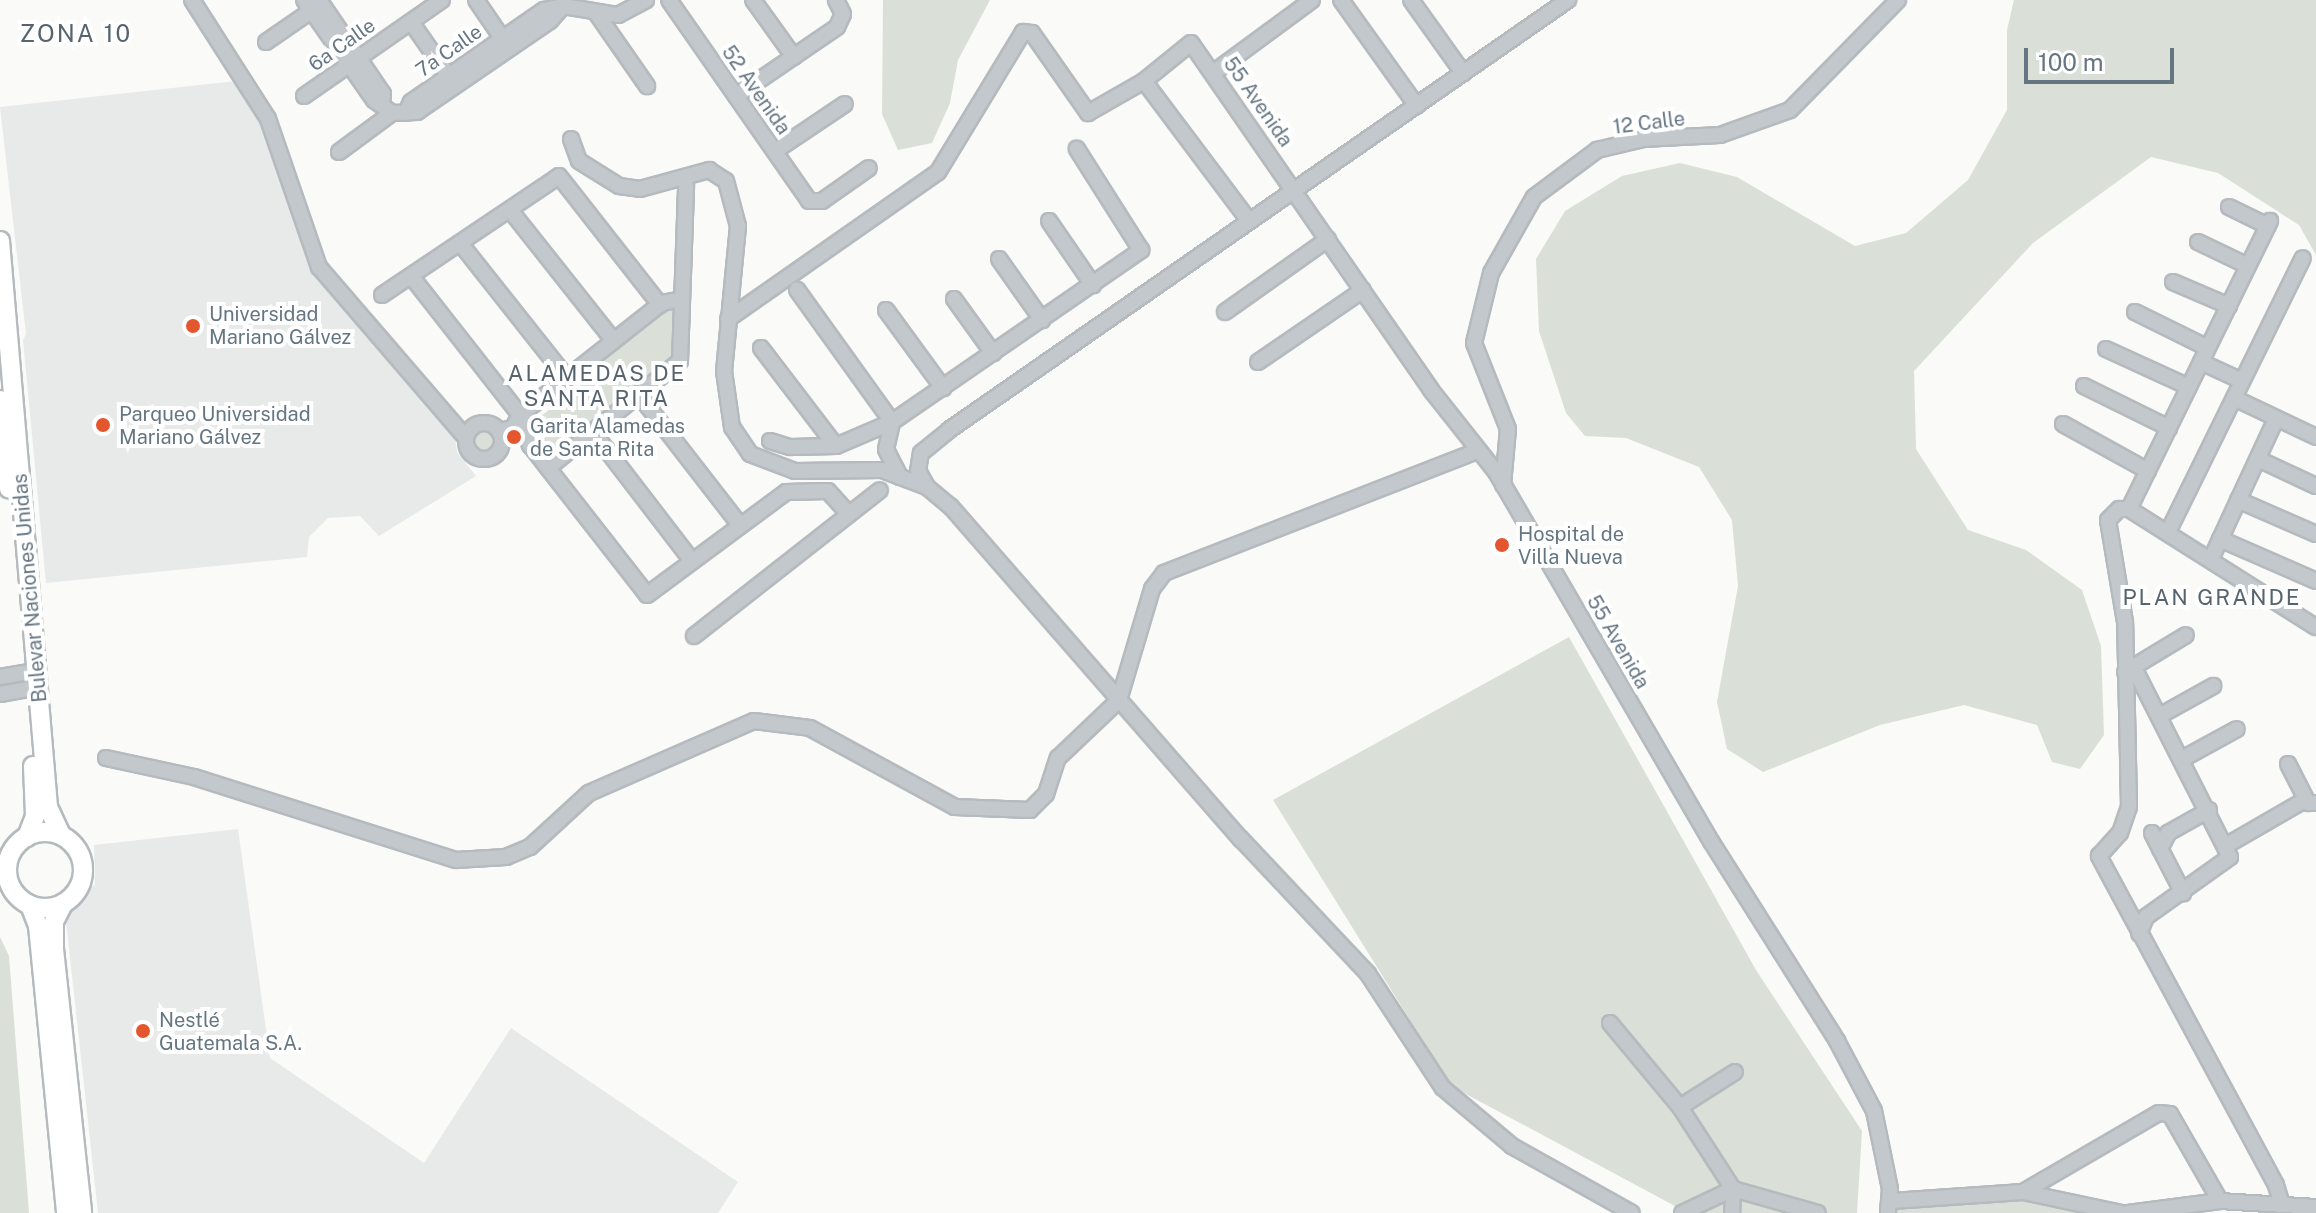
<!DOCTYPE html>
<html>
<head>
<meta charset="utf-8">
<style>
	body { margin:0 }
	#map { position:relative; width:2316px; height:1213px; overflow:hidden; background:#fafaf8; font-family:"Public Sans",sans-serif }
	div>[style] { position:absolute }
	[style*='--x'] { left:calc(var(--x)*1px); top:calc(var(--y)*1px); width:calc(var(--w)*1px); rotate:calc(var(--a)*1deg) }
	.built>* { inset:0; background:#e8e9e9 }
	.green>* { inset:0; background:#dadfd7 }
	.round { border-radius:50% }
	.roads { filter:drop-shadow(2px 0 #b5babe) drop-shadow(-2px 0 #b5babe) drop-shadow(0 2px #b5babe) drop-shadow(0 -2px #b5babe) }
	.minor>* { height:14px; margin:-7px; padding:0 7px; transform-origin:7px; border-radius:7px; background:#c3c8cc }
	.minor>.ring { margin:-7px; padding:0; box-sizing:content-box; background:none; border:14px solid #c3c8cc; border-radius:50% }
	.major>* { height:18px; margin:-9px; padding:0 9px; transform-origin:9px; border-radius:9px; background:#fff }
	.major>.ring { margin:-9px; padding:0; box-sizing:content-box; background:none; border:18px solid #fff; border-radius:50% }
	.dots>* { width:22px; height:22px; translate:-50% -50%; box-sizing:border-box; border:4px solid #fff; border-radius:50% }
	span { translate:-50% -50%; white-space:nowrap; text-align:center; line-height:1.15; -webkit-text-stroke:8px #fff; paint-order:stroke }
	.street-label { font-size:20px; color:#657683 }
	.poi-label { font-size:20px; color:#657683 }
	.left { translate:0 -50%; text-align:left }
	.neighbourhood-label { font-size:22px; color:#57646e; letter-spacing:2px }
	.quarter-label { font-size:24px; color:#57646e; letter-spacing:2px }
	.scale { position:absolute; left:2024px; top:48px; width:150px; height:36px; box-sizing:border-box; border:4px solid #657683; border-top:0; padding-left:10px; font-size:24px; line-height:28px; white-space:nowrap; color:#657683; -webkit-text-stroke:6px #fff; paint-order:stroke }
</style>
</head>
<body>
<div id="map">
	<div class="built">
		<i style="clip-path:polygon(236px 81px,267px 129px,315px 271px,455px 437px,457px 452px,476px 476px,379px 536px,360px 516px,328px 518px,309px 537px,307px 557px,46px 583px,23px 340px,26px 334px,0 107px)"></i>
		<i style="clip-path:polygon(238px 829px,270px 1058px,424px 1163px,511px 1028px,738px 1182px,718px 1213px,98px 1213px,66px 921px,71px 908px,95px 884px,94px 845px)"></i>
	</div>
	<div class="green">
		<i style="clip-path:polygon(883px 0,990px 0,958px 60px,950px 103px,932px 143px,898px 150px,882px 114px)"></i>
		<i style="clip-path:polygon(2014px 0,2316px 0,2316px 255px,2299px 225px,2218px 173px,2151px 157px,2033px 243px,1914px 371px,1916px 449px,1968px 530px,2026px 550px,2082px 590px,2101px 646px,2104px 735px,2080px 769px,2052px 762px,2037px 725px,1964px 705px,1880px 725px,1763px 772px,1727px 749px,1717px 702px,1738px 586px,1732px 520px,1699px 467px,1626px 438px,1585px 436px,1566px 413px,1539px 331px,1536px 259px,1565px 211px,1622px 176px,1680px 163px,1737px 177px,1855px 246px,1906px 233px,1968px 180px,2007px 110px,2007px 30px)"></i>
		<i style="clip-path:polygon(667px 307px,676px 309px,676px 356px,547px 456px,527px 430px,532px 413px,541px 416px,585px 382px,583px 373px)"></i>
		<i class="round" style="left:470px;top:427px;width:28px;height:28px"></i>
		<i style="clip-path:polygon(1569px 637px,1756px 970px,1862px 1131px,1857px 1213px,1688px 1213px,1451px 1086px,1273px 800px)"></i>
		<i style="clip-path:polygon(0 937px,9px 956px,29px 1213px,0 1213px)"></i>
		<i style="clip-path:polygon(1896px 1201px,2033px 1201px,2079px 1213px,1890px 1213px)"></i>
	</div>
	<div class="roads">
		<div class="minor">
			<i style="--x:192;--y:0;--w:141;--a:57.4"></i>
			<i style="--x:268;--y:119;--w:157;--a:71"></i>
			<i style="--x:319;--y:267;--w:225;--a:49.3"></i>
			<i style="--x:304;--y:0;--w:122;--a:55"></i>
			<i style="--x:374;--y:100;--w:22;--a:36"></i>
			<i style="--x:319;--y:0;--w:114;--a:55.8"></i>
			<i style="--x:383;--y:94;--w:9;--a:96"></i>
			<i style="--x:476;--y:0;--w:46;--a:55.6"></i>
			<i style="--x:669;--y:0;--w:245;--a:55.1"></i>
			<i style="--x:809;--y:201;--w:13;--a:0"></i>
			<i style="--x:822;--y:201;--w:57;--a:-35.1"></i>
			<i style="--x:753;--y:0;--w:70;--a:54.3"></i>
			<i style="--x:1341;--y:0;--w:130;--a:54.4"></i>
			<i style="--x:1411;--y:0;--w:90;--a:54.5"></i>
			<i style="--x:597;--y:14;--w:88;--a:55.2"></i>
			<i style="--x:411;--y:22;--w:65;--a:55.1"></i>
			<i style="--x:266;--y:42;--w:63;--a:-34.7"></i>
			<i style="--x:1213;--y:73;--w:123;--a:-36.4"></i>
			<i style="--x:1144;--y:81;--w:175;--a:53.1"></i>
			<i style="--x:304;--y:96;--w:168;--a:-34.8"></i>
			<i style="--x:736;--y:96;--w:122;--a:-34.3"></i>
			<i style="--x:837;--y:27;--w:14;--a:-65"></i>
			<i style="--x:843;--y:14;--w:16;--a:-117"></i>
			<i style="--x:406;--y:113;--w:12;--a:-66"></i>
			<i style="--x:411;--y:102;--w:162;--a:-34.7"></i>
			<i style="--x:544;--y:10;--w:19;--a:-12"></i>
			<i style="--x:563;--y:6;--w:56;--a:9.3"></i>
			<i style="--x:618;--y:15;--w:32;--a:-28"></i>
			<i style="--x:571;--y:139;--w:23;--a:70"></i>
			<i style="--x:579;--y:161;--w:47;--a:32"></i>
			<i style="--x:619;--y:186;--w:21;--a:8"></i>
			<i style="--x:640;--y:189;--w:72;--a:-15.4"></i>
			<i style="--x:709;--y:170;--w:20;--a:33"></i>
			<i style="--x:726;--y:181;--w:47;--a:75.1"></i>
			<i style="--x:738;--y:226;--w:146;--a:95.5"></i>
			<i style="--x:724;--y:371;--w:57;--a:81.9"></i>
			<i style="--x:732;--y:427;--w:32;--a:56"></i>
			<i style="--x:750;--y:454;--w:48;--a:20.7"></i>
			<i style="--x:795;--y:471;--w:87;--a:-0.7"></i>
			<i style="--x:882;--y:470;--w:48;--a:20.7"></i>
			<i style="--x:927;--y:487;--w:31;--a:40"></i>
			<i style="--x:951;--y:507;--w:441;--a:48.9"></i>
			<i style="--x:1241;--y:839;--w:185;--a:46.7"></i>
			<i style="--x:1368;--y:974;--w:136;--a:56.7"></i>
			<i style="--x:1443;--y:1088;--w:90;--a:40"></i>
			<i style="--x:1512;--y:1146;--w:137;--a:29.2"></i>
			<i style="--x:775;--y:151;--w:84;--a:-33.9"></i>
			<i style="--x:339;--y:152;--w:66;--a:-36.3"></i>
			<i style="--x:392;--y:113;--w:25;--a:-2"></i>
			<i style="--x:417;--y:112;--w:161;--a:-34.4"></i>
			<i style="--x:550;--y:21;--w:20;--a:-49"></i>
			<i style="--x:2229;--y:207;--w:43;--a:26"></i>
			<i style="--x:510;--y:210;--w:167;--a:51.6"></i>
			<i style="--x:1049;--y:221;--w:78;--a:55.5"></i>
			<i style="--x:2198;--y:242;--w:55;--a:25.6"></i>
			<i style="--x:460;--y:243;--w:172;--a:51.6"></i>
			<i style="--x:999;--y:259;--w:75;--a:54.8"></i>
			<i style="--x:411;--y:276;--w:177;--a:51.9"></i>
			<i style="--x:520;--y:415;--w:32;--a:72"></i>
			<i style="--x:530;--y:445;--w:190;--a:52"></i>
			<i style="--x:647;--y:595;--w:173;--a:-36.5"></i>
			<i style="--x:786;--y:492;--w:42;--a:-1.4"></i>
			<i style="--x:828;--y:491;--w:31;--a:48"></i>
			<i style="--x:2173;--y:282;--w:61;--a:23.2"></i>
			<i style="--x:382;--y:295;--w:213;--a:-33.9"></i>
			<i style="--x:559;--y:176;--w:164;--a:51.9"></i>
			<i style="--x:954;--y:299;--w:67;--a:54.2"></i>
			<i style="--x:886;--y:310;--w:97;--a:53.8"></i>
			<i style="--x:1225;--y:312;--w:126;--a:-35.3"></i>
			<i style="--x:2135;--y:312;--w:81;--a:26.3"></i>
			<i style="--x:728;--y:319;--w:256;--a:-35"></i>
			<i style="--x:938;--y:172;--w:164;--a:-58.7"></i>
			<i style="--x:1023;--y:32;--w:9;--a:6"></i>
			<i style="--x:1032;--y:33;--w:98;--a:55"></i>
			<i style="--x:1088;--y:113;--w:64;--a:-29.7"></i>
			<i style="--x:1144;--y:81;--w:60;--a:-39"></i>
			<i style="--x:1191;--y:43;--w:422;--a:55.3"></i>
			<i style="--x:1431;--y:390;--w:105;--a:51.6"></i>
			<i style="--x:1496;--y:472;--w:429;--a:59.8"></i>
			<i style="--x:1712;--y:843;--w:234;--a:57.7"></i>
			<i style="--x:1837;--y:1041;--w:79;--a:62.1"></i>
			<i style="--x:1874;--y:1111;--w:80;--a:78.4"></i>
			<i style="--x:1890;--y:1189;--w:24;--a:95"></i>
			<i style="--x:761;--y:348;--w:123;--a:52.6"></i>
			<i style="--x:836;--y:446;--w:61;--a:-23.2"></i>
			<i style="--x:892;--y:422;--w:163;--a:-125.7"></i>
			<i style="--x:2106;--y:349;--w:91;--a:24.6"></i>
			<i style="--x:1258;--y:362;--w:127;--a:-34.4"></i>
			<i style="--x:2201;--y:362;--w:45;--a:24.9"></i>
			<i style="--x:2084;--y:386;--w:95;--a:26.3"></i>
			<i style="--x:639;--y:395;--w:165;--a:52.2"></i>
			<i style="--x:2234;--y:398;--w:91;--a:25.4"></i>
			<i class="ring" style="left:466px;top:423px;width:22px;height:22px"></i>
			<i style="--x:2063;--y:424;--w:97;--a:28.9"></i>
			<i style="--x:499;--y:431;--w:14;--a:-12"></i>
			<i style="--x:513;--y:428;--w:15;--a:-62"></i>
			<i style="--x:520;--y:415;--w:181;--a:-38.3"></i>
			<i style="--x:662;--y:303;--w:20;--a:-11"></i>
			<i style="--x:593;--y:432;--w:163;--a:52.5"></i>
			<i style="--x:770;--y:441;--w:21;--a:17"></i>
			<i style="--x:790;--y:447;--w:46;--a:-1.2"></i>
			<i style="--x:2258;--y:459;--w:64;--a:25"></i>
			<i style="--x:548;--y:468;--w:170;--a:-39"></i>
			<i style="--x:680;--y:361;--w:175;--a:-88"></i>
			<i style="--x:900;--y:477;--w:31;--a:-117"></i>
			<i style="--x:886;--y:449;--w:28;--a:-77"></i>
			<i style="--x:892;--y:422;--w:303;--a:-34.6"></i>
			<i style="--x:1141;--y:250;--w:120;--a:-122.4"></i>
			<i style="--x:1503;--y:485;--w:56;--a:-84.9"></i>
			<i style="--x:1508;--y:429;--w:92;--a:-111.6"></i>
			<i style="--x:1474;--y:343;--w:72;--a:-76.3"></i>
			<i style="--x:1491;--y:273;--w:87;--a:-60.5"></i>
			<i style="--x:1534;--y:197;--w:79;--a:-36.7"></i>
			<i style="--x:1597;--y:150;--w:47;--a:-13.4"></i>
			<i style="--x:1643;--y:139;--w:77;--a:-3"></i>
			<i style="--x:1720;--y:135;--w:74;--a:-19.7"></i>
			<i style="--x:1790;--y:110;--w:154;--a:-45.5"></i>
			<i style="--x:927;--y:487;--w:18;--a:-119"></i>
			<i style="--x:918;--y:471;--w:18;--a:-81"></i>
			<i style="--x:921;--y:453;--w:36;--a:-39"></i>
			<i style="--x:949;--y:430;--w:754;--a:-34.79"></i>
			<i style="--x:2238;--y:500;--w:85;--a:23.6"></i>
			<i style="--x:2129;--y:509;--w:321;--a:-63.9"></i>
			<i style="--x:2168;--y:532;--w:305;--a:-63.8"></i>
			<i style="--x:2220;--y:539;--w:105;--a:23.6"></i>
			<i style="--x:2211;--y:559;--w:154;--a:-65.1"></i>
			<i style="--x:694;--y:636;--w:236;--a:-38.1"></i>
			<i style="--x:2134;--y:668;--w:212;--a:63.1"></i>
			<i style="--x:2230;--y:857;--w:103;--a:144.5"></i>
			<i style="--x:2146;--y:917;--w:18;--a:112"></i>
			<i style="--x:2125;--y:672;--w:71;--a:-31.2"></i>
			<i style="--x:0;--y:677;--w:27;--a:-10"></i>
			<i style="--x:0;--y:694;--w:28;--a:-10"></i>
			<i style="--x:2161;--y:715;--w:60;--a:-29.1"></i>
			<i style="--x:106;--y:758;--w:90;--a:12.2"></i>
			<i style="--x:194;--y:777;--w:275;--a:17.6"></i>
			<i style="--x:456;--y:860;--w:50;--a:-3.4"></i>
			<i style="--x:506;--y:857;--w:26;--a:-23"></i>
			<i style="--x:530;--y:847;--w:80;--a:-42.5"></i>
			<i style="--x:589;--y:793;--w:180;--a:-23.6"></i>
			<i style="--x:754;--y:721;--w:56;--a:7.1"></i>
			<i style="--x:810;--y:728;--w:165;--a:28.6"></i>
			<i style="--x:955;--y:807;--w:75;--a:2.3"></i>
			<i style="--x:1030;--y:810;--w:23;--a:-45"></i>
			<i style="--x:1046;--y:794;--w:38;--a:-72"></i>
			<i style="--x:1058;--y:758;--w:84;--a:-43.6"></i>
			<i style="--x:1119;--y:700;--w:116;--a:-73.4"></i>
			<i style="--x:1152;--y:589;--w:20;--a:-53"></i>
			<i style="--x:1164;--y:573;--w:336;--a:-21.3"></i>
			<i style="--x:2184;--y:758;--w:60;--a:-28.7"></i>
			<i style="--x:2288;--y:764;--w:44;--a:62.9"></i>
			<i style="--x:2308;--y:803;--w:8;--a:0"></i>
			<i style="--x:2152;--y:833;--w:68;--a:62.7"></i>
			<i style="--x:2227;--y:845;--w:90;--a:-30"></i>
			<i style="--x:2160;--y:849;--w:18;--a:-63"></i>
			<i style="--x:2168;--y:833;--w:47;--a:-29.3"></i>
			<i style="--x:1610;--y:1023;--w:109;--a:50.2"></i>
			<i style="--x:1680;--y:1107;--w:98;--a:57.1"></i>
			<i style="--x:1733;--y:1189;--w:24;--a:92"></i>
			<i style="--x:1680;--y:1107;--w:65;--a:-32.5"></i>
			<i style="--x:2023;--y:1192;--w:157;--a:-30.2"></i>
			<i style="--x:2159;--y:1113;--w:11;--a:5"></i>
			<i style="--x:2170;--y:1114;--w:100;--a:60.1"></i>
			<i style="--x:1892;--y:1201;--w:131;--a:-3.9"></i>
			<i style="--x:2023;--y:1192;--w:101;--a:12"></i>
			<i style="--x:2282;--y:1205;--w:21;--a:-107"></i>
			<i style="--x:2276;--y:1185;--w:374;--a:-118.3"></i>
			<i style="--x:2099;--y:856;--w:31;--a:-48"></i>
			<i style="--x:2120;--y:833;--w:28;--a:-71"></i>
			<i style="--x:2129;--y:807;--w:185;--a:-91.2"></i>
			<i style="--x:2125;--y:622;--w:103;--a:-99.5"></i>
			<i style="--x:2108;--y:520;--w:16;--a:-45"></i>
			<i style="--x:2119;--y:509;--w:10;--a:0"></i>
			<i style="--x:2129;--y:509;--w:221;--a:32.3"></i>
			<i style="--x:1682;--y:1213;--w:56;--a:-25.2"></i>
			<i style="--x:1733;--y:1189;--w:88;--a:15.8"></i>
			<i style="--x:2128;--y:1213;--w:93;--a:-7.4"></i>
			<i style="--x:2220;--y:1201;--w:96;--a:3.6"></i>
		</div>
		<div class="major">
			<i style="--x:0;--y:241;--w:568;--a:85.15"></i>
			<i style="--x:48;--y:807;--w:31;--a:65"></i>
			<i style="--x:0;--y:400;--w:89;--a:84.2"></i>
			<i class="ring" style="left:7px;top:832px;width:58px;height:58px"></i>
			<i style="--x:27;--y:837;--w:22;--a:-69"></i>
			<i style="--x:35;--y:816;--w:50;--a:-92.3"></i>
			<i style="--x:63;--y:904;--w:20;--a:117"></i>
			<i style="--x:54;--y:922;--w:27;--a:90"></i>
			<i style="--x:54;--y:949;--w:265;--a:83.9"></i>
			<i style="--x:30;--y:905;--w:22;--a:69"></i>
			<i style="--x:38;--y:926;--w:288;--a:84.4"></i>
		</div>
	</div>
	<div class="dots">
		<i style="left:193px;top:326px;background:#e4572e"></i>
		<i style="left:103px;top:425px;background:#e4572e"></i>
		<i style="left:514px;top:437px;background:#e4572e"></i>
		<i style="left:1502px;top:545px;background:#e4572e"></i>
		<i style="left:143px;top:1031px;background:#e4572e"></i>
	</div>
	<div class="street-label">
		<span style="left:342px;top:45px;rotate:-35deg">6a Calle</span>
		<span style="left:449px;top:51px;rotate:-35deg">7a Calle</span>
		<span style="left:756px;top:90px;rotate:55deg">52 Avenida</span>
		<span style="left:1258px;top:102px;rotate:55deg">55 Avenida</span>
		<span style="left:1649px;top:123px;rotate:-7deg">12 Calle</span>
		<span style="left:30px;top:588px;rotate:-95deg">Bulevar Naciones Unidas</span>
		<span style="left:1618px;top:642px;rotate:60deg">55 Avenida</span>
	</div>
	<div class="poi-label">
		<span class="left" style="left:209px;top:326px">Universidad<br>Mariano Gálvez</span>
		<span class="left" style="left:119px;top:426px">Parqueo Universidad<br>Mariano Gálvez</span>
		<span class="left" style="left:530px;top:438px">Garita Alamedas<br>de Santa Rita</span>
		<span class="left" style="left:1518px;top:546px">Hospital de<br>Villa Nueva</span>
		<span class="left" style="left:159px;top:1032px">Nestlé<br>Guatemala S.A.</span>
	</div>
	<div class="neighbourhood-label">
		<span style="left:597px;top:386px">ALAMEDAS DE<br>SANTA RITA</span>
		<span style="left:2212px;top:598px">PLAN GRANDE</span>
	</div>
	<div class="quarter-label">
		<span style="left:76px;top:34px">ZONA 10</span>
	</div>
	<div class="scale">100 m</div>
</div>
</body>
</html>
